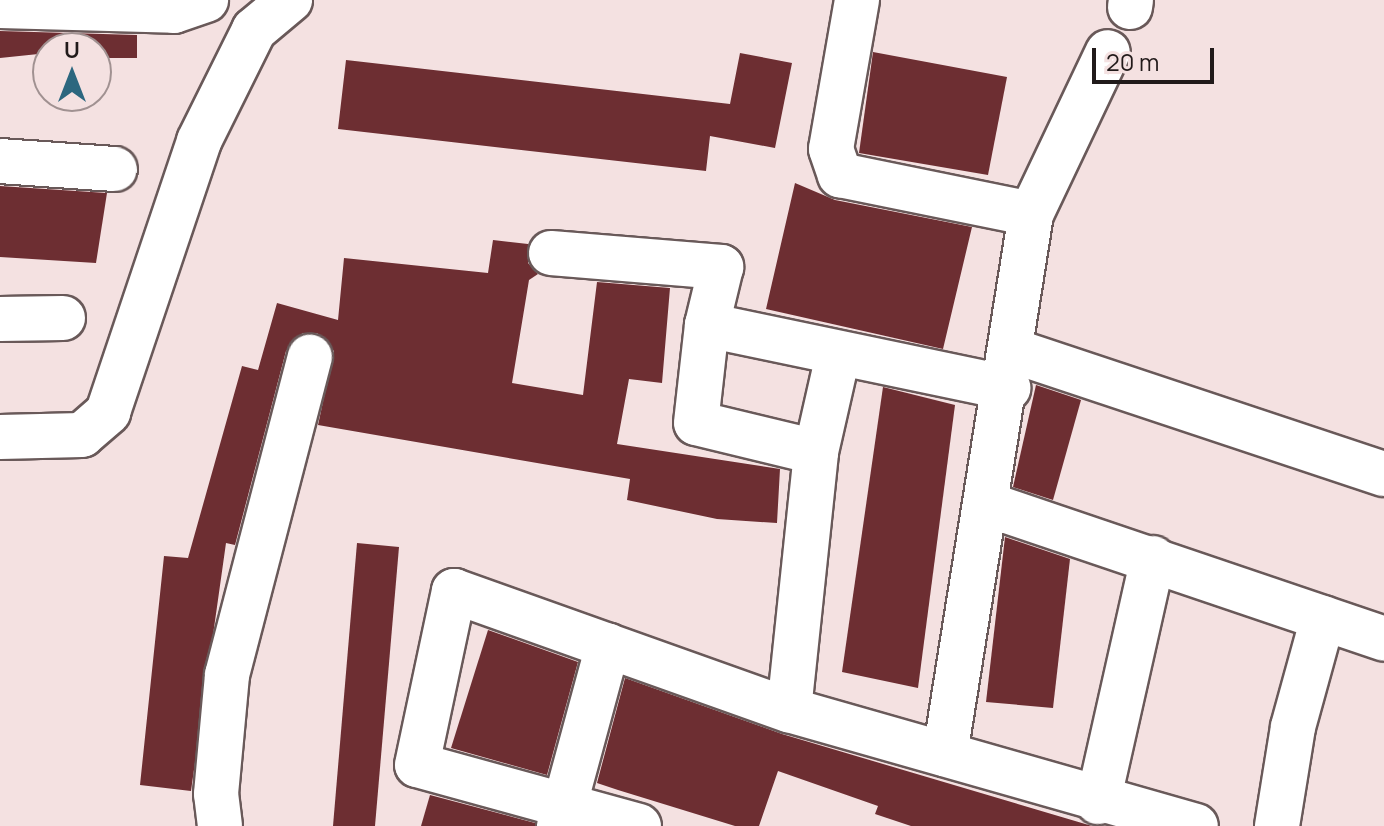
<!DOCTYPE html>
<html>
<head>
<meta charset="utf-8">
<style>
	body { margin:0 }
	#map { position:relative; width:1384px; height:826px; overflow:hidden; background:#f4e1e1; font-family:Manrope,sans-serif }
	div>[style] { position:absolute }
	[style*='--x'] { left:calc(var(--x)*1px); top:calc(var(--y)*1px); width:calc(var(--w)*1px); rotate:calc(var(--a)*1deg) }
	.building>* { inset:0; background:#6d2e32 }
	.roads { filter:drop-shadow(2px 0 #695959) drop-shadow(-2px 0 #695959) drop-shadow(0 2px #695959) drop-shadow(0 -2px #695959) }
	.minor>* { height:44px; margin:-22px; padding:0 22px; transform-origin:22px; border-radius:22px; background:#fff }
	span { translate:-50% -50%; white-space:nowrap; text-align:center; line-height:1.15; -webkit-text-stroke:8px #f4e1e1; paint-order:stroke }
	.north { position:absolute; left:32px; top:32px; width:80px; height:80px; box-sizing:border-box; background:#f4e1e1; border:2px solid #a09191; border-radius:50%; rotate:0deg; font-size:22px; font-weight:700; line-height:32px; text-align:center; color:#211a1a }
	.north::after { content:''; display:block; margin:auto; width:28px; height:36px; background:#2c677f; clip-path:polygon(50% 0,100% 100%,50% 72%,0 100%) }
	.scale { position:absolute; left:1092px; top:48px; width:122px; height:36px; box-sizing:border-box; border:4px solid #211a1a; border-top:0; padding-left:10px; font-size:24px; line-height:28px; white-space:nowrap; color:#211a1a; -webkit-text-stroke:6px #f4e1e1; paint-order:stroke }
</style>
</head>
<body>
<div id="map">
	<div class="building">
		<i style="clip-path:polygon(0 31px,137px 35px,137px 58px,96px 58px,96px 48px,0 58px)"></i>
		<i style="clip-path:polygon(873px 52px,1007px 77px,988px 175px,859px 153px)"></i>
		<i style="clip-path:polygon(740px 53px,792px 63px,775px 148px,710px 136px,706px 171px,338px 129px,346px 60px,730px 104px)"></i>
		<i style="clip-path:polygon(795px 183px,835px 200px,972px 227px,943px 349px,766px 309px)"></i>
		<i style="clip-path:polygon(0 186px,107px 193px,96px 263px,0 257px)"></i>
		<i style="clip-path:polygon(493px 240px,528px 244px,528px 263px,538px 274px,529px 280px,512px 383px,583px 395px,597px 282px,670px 288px,662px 383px,629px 379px,617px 444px,780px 469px,777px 523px,717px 519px,627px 500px,630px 479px,318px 425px,334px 351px,317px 333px,303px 333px,286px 351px,235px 545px,226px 543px,191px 791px,140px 785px,164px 556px,188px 558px,242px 366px,258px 370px,277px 303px,338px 320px,344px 258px,488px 273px)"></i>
		<i style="clip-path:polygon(1036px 385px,1081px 400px,1053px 500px,1013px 487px)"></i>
		<i style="clip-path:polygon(883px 387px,955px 405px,918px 688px,842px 672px)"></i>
		<i style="clip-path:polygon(1005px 537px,1070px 559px,1053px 708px,986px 702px)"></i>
		<i style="clip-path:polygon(357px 543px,399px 547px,375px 826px,333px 826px)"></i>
		<i style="clip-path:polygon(488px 630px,578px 662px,547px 775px,451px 748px)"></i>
		<i style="clip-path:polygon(625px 678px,782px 734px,1092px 826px,911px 826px,875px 814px,878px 806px,778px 771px,759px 826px,735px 826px,618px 790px,597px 783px)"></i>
		<i style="clip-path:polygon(430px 795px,535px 823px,535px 826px,421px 826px)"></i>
	</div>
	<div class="roads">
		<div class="minor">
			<i style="--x:857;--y:0;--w:151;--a:99.9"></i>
			<i style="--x:831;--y:149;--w:28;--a:71"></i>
			<i style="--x:840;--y:175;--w:195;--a:11.5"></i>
			<i style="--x:1031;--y:214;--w:547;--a:99.05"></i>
			<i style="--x:0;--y:6;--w:174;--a:1.6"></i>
			<i style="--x:174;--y:11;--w:34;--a:-19"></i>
			<i style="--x:1130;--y:7;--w:7;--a:-82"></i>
			<i style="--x:0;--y:161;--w:115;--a:4"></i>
			<i style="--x:1031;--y:214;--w:179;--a:-64.6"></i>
			<i style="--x:551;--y:253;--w:171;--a:4.7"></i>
			<i style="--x:721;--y:267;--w:60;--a:103.6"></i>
			<i style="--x:0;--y:319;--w:63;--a:-0.9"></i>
			<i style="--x:1014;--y:351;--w:390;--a:18.4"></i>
			<i style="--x:0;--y:437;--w:82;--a:-1.4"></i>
			<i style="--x:82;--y:435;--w:35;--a:-41"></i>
			<i style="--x:108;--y:412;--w:286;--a:-71.4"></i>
			<i style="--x:199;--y:141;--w:124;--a:-63.6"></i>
			<i style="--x:254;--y:30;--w:47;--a:-39.8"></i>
			<i style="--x:816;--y:452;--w:123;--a:-166.4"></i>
			<i style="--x:696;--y:423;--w:99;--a:-83.6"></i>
			<i style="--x:707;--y:325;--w:308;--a:11.8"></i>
			<i style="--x:989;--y:505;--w:417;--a:18.7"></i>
			<i style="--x:789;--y:710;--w:259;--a:-84"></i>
			<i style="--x:816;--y:452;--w:99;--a:-77.2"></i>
			<i style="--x:1098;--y:802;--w:250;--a:-77.3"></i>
			<i style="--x:220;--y:826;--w:32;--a:-97"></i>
			<i style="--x:216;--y:794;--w:120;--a:-84.7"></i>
			<i style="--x:227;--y:675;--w:329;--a:-75.4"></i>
			<i style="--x:559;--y:826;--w:187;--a:-74.8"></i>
			<i style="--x:639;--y:826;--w:230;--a:-164.6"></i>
			<i style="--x:417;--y:765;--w:178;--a:-78"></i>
			<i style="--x:454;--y:591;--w:356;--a:19.6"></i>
			<i style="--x:789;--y:710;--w:423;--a:15.9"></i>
			<i style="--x:1277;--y:826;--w:100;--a:-80.8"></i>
			<i style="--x:1293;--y:727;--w:113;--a:-74.6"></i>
		</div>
	</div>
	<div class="north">U</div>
	<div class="scale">20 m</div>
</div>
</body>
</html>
